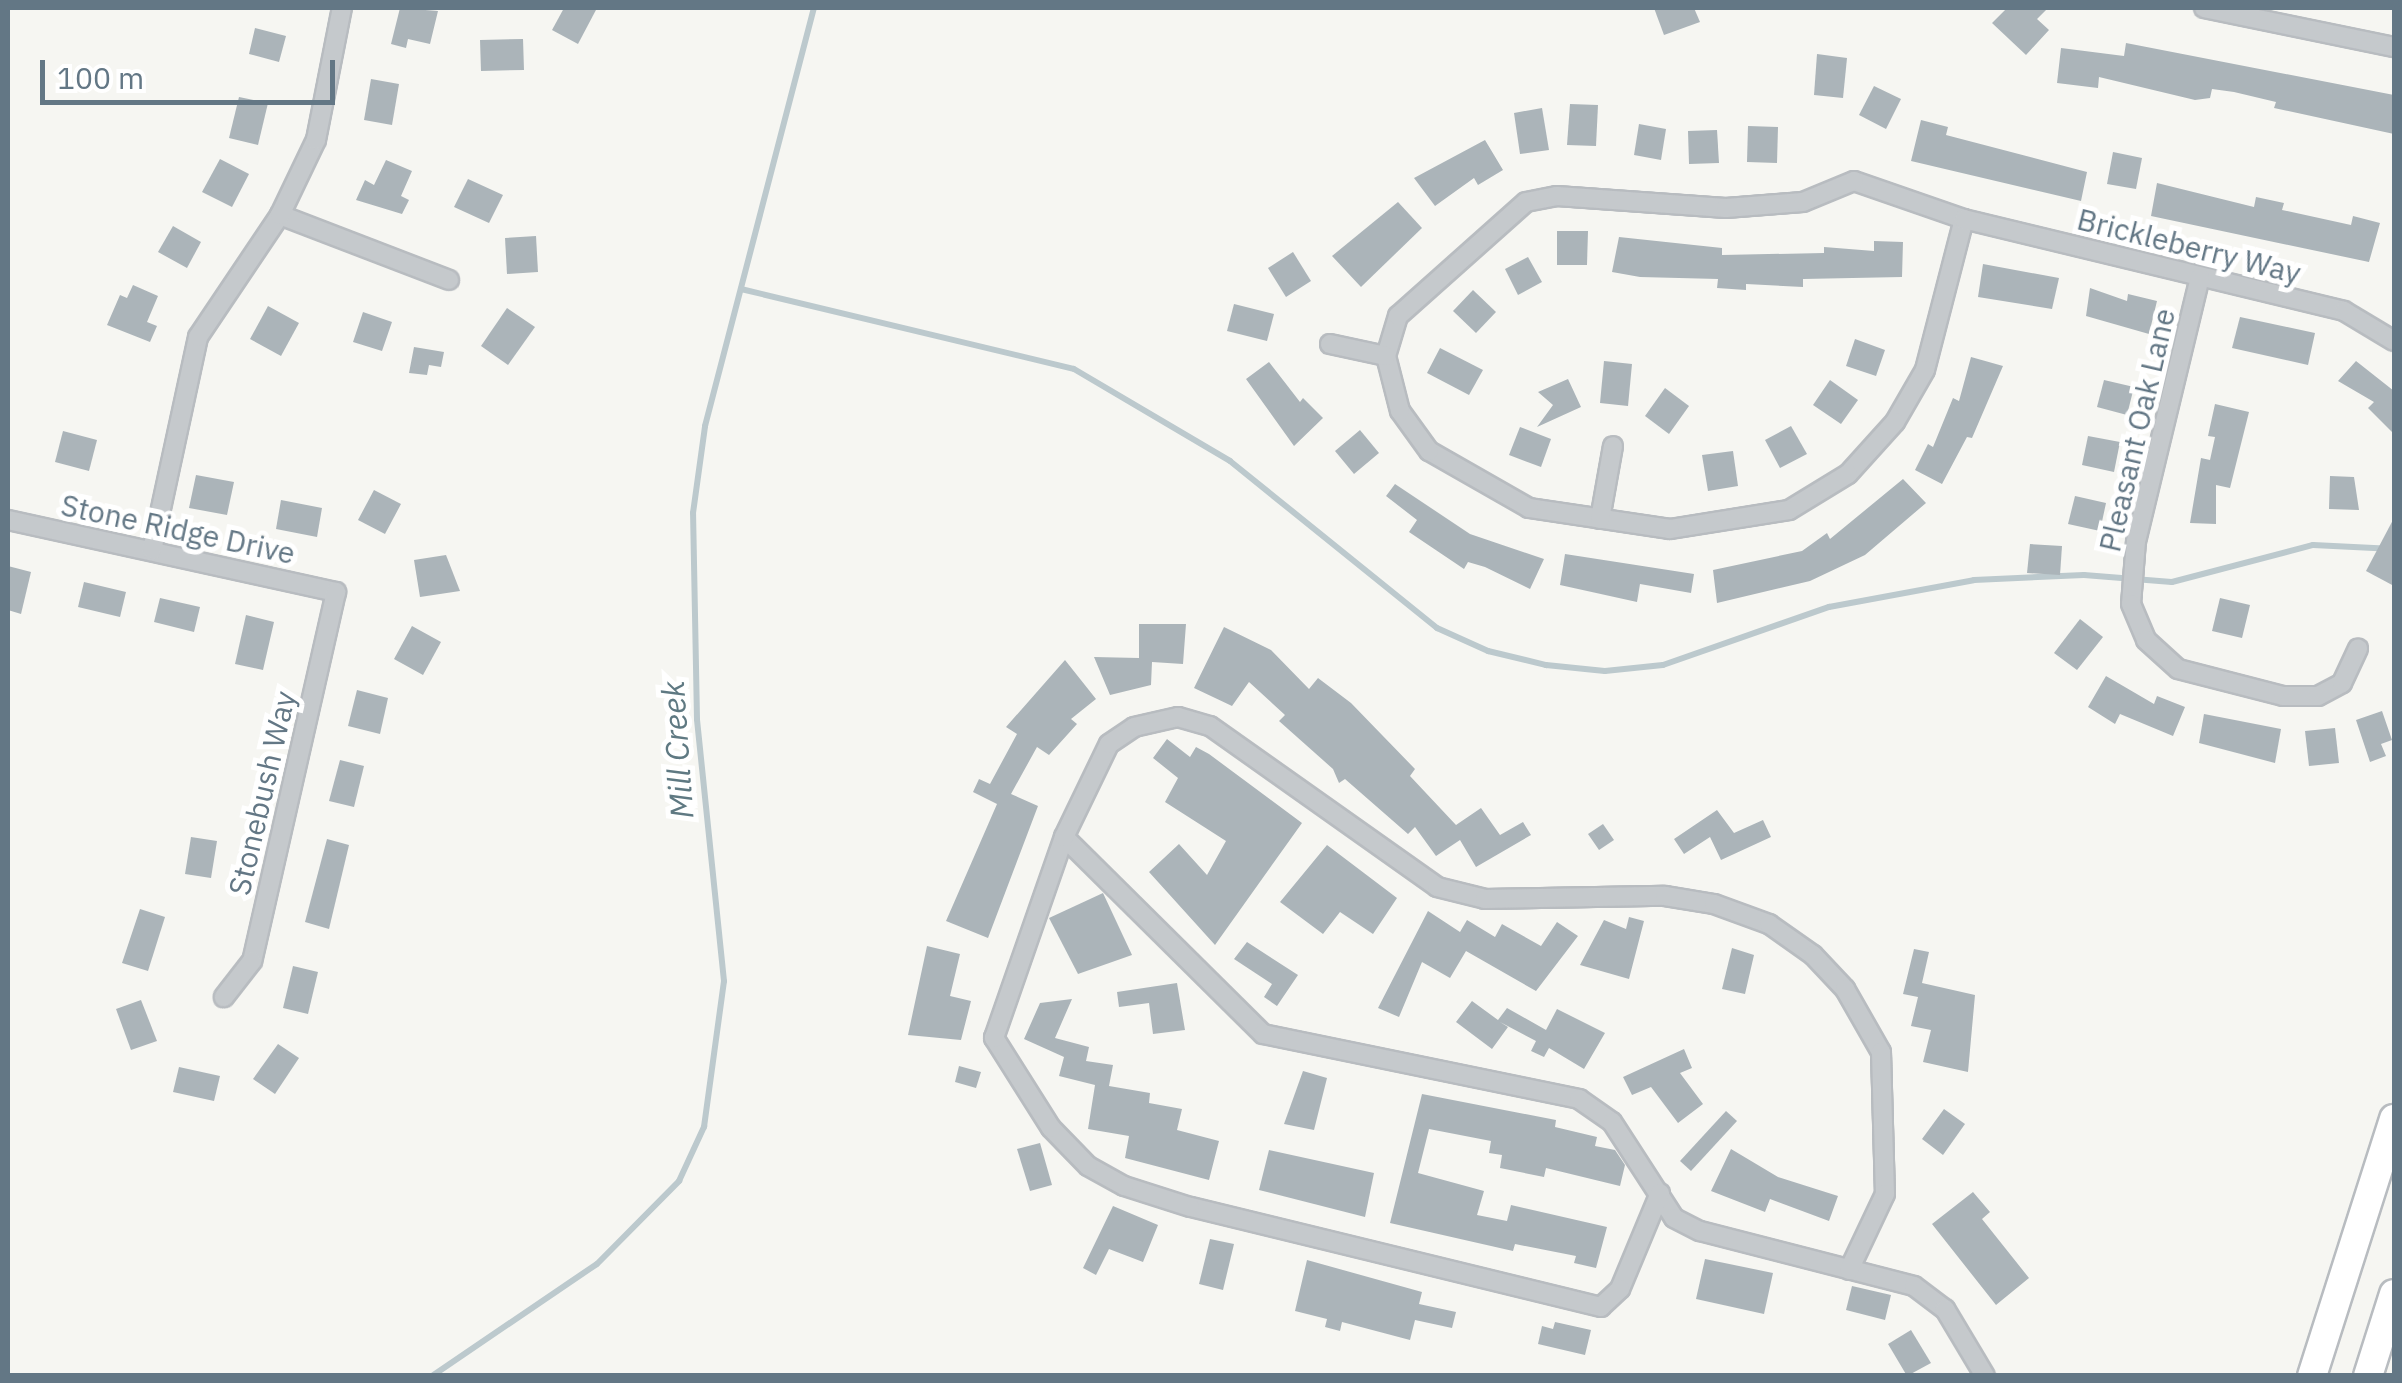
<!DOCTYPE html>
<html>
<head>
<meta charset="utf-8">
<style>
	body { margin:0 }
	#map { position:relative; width:2402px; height:1383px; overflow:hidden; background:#f6f6f2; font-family:"IBM Plex Sans",sans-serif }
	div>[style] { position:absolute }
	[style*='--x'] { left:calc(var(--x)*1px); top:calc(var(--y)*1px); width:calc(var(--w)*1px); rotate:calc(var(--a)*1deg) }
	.stream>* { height:6px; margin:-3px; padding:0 3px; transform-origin:3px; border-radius:3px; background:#bcc9cd }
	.building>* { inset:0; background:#abb4b9 }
	.roads { filter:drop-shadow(2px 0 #b8bcc0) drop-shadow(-2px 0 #b8bcc0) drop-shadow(0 2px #b8bcc0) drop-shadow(0 -2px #b8bcc0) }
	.minor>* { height:18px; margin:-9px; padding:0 9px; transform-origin:9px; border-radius:9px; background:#c5c9cc }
	.primary>* { height:28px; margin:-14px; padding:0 14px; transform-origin:14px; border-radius:14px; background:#fff }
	span { translate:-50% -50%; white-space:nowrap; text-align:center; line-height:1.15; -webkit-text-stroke:10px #fff; paint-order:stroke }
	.street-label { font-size:30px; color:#637785 }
	.water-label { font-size:32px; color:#5f7982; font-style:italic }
	.frame { position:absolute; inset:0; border:10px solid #637785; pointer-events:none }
	.scale { position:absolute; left:40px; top:60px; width:295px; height:45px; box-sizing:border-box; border:5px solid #637785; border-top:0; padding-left:12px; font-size:30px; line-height:35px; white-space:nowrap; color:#637785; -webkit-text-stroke:8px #fff; paint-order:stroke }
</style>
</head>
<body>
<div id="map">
	<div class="stream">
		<i style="--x:741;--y:289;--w:342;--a:13.5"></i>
		<i style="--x:1074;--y:369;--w:181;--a:30.5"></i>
		<i style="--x:1230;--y:461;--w:266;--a:38.9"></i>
		<i style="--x:1437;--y:628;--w:56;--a:24.3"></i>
		<i style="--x:1488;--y:651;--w:60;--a:13.6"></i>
		<i style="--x:1546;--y:665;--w:59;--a:5.8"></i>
		<i style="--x:1605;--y:671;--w:58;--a:-5.9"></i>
		<i style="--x:1663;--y:665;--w:176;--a:-19.3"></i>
		<i style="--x:1829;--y:607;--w:147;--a:-10.5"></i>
		<i style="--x:1974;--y:580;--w:110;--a:-2.6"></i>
		<i style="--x:2084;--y:575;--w:88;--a:4.5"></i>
		<i style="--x:2172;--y:582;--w:146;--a:-14.7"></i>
		<i style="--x:2313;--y:545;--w:81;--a:2.8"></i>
		<i style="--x:432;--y:1376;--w:199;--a:-34.2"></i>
		<i style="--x:597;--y:1264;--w:117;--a:-45.3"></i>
		<i style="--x:679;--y:1181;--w:60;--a:-65.2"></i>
		<i style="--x:704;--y:1127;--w:147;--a:-82.2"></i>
		<i style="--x:724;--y:981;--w:263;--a:-95.9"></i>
		<i style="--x:697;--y:719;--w:206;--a:-91.1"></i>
		<i style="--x:693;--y:513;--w:88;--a:-82.1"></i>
		<i style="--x:705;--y:426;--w:432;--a:-75.4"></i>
	</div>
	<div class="building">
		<i style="clip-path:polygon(400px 8px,438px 11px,430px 44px,408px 39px,406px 48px,391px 44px)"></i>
		<i style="clip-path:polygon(564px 8px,597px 8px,578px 44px,552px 30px)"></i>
		<i style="clip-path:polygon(1654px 8px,1694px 8px,1700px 22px,1664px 35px)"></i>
		<i style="clip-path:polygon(2007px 8px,2048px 8px,2037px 19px,2049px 30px,2026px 55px,1992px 23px)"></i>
		<i style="clip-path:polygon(255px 28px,286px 36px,279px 62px,249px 54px)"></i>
		<i style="clip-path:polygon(523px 39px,524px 70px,481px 71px,480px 40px)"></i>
		<i style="clip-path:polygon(2126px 43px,2394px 95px,2394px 134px,2274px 108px,2276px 102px,2234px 92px,2212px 89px,2210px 98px,2195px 100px,2099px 77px,2098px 88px,2057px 83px,2061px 48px,2124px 56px)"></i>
		<i style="clip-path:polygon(1817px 54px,1847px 58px,1843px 98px,1814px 95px)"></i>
		<i style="clip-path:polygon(371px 79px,399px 84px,392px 125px,364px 120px)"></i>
		<i style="clip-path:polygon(1874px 86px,1901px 99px,1886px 129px,1859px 115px)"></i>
		<i style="clip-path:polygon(239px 97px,268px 103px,258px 145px,229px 138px)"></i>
		<i style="clip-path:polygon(1570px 104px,1598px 105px,1596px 146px,1567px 145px)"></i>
		<i style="clip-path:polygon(1542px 108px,1549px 150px,1520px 154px,1514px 113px)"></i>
		<i style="clip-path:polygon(1921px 120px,1948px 127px,1946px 135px,2087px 172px,2081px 201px,1911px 161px)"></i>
		<i style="clip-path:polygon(1639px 124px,1666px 129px,1661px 160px,1634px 155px)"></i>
		<i style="clip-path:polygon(1748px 126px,1778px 127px,1777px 163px,1747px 162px)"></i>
		<i style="clip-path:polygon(1717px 130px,1719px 163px,1689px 164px,1688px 131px)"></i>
		<i style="clip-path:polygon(1485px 140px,1503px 170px,1478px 185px,1474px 178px,1435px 206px,1414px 178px)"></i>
		<i style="clip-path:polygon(2113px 152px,2142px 158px,2136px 189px,2107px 184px)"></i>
		<i style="clip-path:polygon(220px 159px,249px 174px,232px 207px,202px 192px)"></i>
		<i style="clip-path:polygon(386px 160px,412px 171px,401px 196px,409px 200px,402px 214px,356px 200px,365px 180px,374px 185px)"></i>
		<i style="clip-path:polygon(468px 179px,503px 195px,489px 223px,454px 207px)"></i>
		<i style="clip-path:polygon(2157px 183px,2254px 207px,2256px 197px,2284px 203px,2282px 210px,2351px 225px,2353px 216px,2380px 223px,2369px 262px,2151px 216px)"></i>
		<i style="clip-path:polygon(1398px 202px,1422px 228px,1361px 287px,1332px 256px)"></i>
		<i style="clip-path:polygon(173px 226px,201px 242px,187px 268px,158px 252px)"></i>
		<i style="clip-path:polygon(1557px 231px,1588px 231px,1587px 265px,1557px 265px)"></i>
		<i style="clip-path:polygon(536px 236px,538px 272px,507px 274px,505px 238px)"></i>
		<i style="clip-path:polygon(1619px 237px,1722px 248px,1722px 255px,1824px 253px,1824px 247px,1874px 251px,1874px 241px,1903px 242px,1902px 277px,1803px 279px,1803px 287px,1746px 284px,1746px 290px,1717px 288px,1718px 279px,1640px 277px,1612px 272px)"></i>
		<i style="clip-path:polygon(1293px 252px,1311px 281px,1286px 297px,1268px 268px)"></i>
		<i style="clip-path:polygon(1528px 257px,1542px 282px,1518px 295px,1505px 269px)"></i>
		<i style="clip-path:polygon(1983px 264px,2059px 278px,2052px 309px,1978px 297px)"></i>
		<i style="clip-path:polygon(133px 285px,158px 296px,147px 322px,157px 326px,150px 342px,107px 325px,120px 295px,127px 298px)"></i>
		<i style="clip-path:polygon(2090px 288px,2127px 301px,2128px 294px,2157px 301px,2149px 334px,2086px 316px)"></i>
		<i style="clip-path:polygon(1473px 290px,1496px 312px,1476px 333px,1453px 311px)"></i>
		<i style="clip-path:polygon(1234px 304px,1274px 314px,1267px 341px,1227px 331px)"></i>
		<i style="clip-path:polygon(268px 306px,299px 323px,281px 356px,250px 339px)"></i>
		<i style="clip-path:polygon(507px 308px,535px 327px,508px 365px,481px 346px)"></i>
		<i style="clip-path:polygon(363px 312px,392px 322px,382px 351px,353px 342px)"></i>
		<i style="clip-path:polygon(2240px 317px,2315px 333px,2308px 365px,2232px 348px)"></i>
		<i style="clip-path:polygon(1855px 339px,1885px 350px,1876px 376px,1846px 366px)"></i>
		<i style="clip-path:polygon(414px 347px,444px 352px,441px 367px,429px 365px,427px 375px,409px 373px)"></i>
		<i style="clip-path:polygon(1440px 348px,1483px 370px,1469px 395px,1427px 373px)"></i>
		<i style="clip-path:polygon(1971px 357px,2003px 366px,1972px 438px,1967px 437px,1942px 484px,1915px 470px,1928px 444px,1933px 447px,1953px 398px,1959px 401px)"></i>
		<i style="clip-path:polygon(1604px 361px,1632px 364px,1628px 406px,1600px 403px)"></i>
		<i style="clip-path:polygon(2356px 361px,2394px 391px,2394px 434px,2368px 408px,2374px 402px,2338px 381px)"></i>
		<i style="clip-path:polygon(1269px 362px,1300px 402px,1303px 398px,1323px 418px,1294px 446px,1246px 379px)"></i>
		<i style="clip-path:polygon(1568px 379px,1581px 407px,1537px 427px,1553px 405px,1538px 392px)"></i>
		<i style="clip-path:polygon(1830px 380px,1858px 400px,1841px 424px,1813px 405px)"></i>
		<i style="clip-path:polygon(2104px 380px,2134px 387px,2127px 415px,2097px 407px)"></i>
		<i style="clip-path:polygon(1665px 388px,1689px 406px,1669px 434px,1645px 416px)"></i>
		<i style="clip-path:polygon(2215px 404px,2249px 412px,2230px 488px,2216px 485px,2216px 524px,2190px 523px,2201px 458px,2210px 460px,2215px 437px,2208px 436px)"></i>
		<i style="clip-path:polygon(1791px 426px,1807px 454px,1780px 468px,1765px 440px)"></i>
		<i style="clip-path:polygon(1520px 427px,1551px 439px,1541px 467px,1509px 455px)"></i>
		<i style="clip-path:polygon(1360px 430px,1379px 453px,1354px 474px,1335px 451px)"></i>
		<i style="clip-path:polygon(63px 431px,97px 440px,89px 471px,55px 462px)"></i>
		<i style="clip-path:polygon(2088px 436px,2120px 442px,2114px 472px,2082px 465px)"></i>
		<i style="clip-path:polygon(1733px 451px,1738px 486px,1708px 491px,1702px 455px)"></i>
		<i style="clip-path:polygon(196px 475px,234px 482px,227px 515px,189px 508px)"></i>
		<i style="clip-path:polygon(2330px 476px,2354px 477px,2359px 510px,2329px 509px)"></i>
		<i style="clip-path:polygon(1903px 479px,1926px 503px,1865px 555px,1810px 581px,1717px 603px,1713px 570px,1802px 551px,1827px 533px,1830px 539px)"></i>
		<i style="clip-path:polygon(1395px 484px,1470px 534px,1544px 559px,1530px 589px,1485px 567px,1468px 562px,1464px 569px,1409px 532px,1417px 520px,1386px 496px)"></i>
		<i style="clip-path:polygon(374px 490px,401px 504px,385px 534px,358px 520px)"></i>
		<i style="clip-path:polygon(2075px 496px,2106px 503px,2100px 531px,2068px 524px)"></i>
		<i style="clip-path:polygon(281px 500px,322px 508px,317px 537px,276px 529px)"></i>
		<i style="clip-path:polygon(2394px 518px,2394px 586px,2366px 571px)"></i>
		<i style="clip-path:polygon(2030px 544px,2062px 546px,2060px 575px,2027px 573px)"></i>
		<i style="clip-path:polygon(1565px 554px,1694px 574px,1691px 593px,1640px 584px,1637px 602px,1560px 585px)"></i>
		<i style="clip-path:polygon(446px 555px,460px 591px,420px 597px,414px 560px)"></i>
		<i style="clip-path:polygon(8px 566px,31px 572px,21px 614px,8px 610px)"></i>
		<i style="clip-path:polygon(84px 582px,126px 592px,120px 617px,78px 607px)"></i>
		<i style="clip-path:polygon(160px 598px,200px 607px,194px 632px,154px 622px)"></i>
		<i style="clip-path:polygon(2220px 598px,2250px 605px,2242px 638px,2212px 631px)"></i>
		<i style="clip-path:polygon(246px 615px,274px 622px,263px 670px,235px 664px)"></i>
		<i style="clip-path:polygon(2080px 619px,2103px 637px,2077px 670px,2054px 653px)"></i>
		<i style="clip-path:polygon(1139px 624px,1186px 624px,1183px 664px,1152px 662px,1151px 685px,1110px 695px,1094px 657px,1139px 658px)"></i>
		<i style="clip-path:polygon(412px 626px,441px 642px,423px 675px,394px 659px)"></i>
		<i style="clip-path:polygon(1224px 627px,1271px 650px,1309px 689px,1318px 678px,1351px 703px,1415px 769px,1410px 776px,1456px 825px,1481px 808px,1500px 835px,1523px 822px,1531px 835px,1476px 867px,1460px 840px,1436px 856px,1415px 827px,1408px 834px,1345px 779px,1339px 783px,1333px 769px,1279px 721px,1285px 715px,1249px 682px,1232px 706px,1194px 688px)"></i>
		<i style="clip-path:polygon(1065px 660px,1096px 699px,1071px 719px,1077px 724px,1049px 755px,1037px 747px,1011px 794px,1038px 806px,988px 938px,946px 921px,997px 804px,973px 792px,979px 779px,990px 784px,1017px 734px,1006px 727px)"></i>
		<i style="clip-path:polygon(2106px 676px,2154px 704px,2157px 696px,2185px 707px,2173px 736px,2120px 714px,2115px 724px,2088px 707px)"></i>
		<i style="clip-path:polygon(357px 690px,388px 698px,380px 734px,348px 726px)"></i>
		<i style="clip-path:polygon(2382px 711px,2392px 740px,2381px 744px,2386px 756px,2370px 762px,2356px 720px)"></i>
		<i style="clip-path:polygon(2204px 714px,2281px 729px,2275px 763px,2199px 743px)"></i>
		<i style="clip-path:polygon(2335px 728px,2339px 763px,2309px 766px,2305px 731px)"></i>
		<i style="clip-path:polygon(1167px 739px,1190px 757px,1196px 747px,1209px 754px,1302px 823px,1215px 945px,1149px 872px,1179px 844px,1207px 875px,1226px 841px,1165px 802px,1178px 778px,1153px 758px)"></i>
		<i style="clip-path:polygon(340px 760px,364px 766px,354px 807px,329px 801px)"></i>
		<i style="clip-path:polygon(1717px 810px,1734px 833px,1763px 820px,1771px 837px,1721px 860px,1710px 837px,1684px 854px,1674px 839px)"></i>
		<i style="clip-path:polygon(1603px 824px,1614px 840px,1599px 850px,1588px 834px)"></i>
		<i style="clip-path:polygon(191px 837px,217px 841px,211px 878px,185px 874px)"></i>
		<i style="clip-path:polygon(327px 839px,349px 845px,329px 929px,305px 922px)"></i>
		<i style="clip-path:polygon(1327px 845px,1397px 898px,1373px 934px,1340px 912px,1323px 934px,1280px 902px)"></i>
		<i style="clip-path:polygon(1103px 893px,1132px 955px,1078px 974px,1049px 918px)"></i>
		<i style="clip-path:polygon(140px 909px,165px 917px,148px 971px,122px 963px)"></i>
		<i style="clip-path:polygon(1428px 911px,1460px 932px,1467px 920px,1495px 937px,1502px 924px,1541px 946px,1557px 922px,1578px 936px,1536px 991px,1466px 951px,1450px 978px,1422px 962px,1399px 1017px,1378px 1008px)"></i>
		<i style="clip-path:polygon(1629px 917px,1644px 921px,1629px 979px,1580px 965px,1604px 920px,1626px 929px)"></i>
		<i style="clip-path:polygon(1247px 942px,1298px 975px,1277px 1006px,1264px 997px,1272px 984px,1234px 959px)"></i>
		<i style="clip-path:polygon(927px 946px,960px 954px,950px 996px,971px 1001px,961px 1040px,908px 1035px)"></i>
		<i style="clip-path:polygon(1732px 948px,1754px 955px,1745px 994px,1722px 989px)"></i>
		<i style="clip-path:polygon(1914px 949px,1929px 952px,1922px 983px,1975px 995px,1968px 1072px,1923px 1062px,1931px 1030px,1911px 1026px,1918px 997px,1903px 994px)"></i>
		<i style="clip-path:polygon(293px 966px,318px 972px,308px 1014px,283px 1008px)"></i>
		<i style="clip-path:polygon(1177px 983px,1185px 1030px,1153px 1034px,1149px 1003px,1119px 1007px,1117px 992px)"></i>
		<i style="clip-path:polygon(1072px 999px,1055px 1038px,1089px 1047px,1086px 1061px,1113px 1065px,1109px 1086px,1150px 1093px,1149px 1103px,1182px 1109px,1177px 1130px,1219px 1141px,1209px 1180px,1125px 1158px,1129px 1136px,1088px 1129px,1095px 1085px,1059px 1076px,1064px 1057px,1024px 1039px,1040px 1003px)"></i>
		<i style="clip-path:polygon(141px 1000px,157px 1041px,131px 1050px,116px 1009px)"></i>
		<i style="clip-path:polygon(1472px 1001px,1498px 1020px,1507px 1008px,1546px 1030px,1557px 1009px,1605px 1033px,1584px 1069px,1549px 1048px,1544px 1057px,1531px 1051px,1536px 1041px,1500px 1022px,1508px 1027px,1492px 1049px,1456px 1022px)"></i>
		<i style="clip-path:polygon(278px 1044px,299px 1058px,275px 1094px,253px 1079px)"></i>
		<i style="clip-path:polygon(1684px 1049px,1692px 1068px,1680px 1073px,1703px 1104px,1678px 1123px,1651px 1087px,1632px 1095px,1623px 1077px)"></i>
		<i style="clip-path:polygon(959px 1066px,981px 1072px,976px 1088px,955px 1082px)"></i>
		<i style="clip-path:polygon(179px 1067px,220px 1076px,214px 1101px,173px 1092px)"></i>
		<i style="clip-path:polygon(1303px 1071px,1327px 1078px,1314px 1130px,1284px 1124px)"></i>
		<i style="clip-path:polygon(1422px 1094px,1556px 1120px,1555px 1127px,1597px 1137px,1595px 1146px,1615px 1150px,1625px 1165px,1620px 1186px,1546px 1168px,1544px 1177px,1500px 1168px,1502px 1155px,1489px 1153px,1491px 1141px,1429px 1129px,1418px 1173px,1484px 1191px,1477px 1215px,1507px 1221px,1511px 1205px,1607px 1227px,1596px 1268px,1574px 1263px,1576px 1256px,1515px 1244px,1513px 1251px,1390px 1223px)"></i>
		<i style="clip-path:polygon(1944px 1109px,1965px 1124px,1943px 1155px,1922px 1139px)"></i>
		<i style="clip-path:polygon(1726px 1111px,1737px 1121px,1691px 1171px,1680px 1161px)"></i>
		<i style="clip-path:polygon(1040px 1143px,1052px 1185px,1030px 1191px,1017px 1149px)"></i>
		<i style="clip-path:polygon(1731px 1149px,1778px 1177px,1838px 1196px,1829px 1221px,1770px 1199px,1765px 1212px,1711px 1191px)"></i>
		<i style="clip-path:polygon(1269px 1150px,1374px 1173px,1365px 1217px,1259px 1190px)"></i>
		<i style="clip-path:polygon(1973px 1192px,1990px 1212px,1982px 1219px,2029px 1278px,1996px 1305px,1932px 1224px)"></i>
		<i style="clip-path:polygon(1113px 1206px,1158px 1225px,1143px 1262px,1109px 1249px,1096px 1275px,1083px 1268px)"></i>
		<i style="clip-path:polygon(1210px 1239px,1234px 1244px,1223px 1290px,1199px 1284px)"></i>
		<i style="clip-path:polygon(1705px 1259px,1773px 1273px,1764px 1314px,1696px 1299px)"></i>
		<i style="clip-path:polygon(1307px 1260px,1422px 1292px,1419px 1304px,1456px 1312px,1452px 1328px,1415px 1320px,1410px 1340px,1342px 1322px,1340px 1331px,1325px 1327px,1327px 1319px,1295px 1311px)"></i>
		<i style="clip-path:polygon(1852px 1286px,1891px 1295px,1885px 1320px,1846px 1310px)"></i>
		<i style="clip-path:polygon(1555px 1322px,1591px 1330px,1585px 1355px,1538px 1344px,1542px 1326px,1553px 1329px)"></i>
		<i style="clip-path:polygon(1911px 1330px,1931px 1363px,1907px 1376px,1888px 1344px)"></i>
	</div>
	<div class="roads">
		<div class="minor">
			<i style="--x:2204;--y:8;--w:194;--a:11.6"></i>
			<i style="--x:1854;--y:181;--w:116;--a:19.1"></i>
			<i style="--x:1964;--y:219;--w:156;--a:104.5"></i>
			<i style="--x:1925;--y:370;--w:60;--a:120"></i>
			<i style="--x:1895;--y:422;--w:70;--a:132.1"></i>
			<i style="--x:1848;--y:474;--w:69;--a:148.6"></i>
			<i style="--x:1789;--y:510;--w:121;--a:170.9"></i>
			<i style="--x:1670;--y:529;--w:143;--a:-171.5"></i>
			<i style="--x:1529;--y:508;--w:115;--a:-150.3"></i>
			<i style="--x:1429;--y:451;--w:49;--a:-125.9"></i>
			<i style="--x:1400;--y:411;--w:57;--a:-104.3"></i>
			<i style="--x:1386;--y:356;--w:42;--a:-73.3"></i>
			<i style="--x:1398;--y:316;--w:171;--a:-41.7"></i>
			<i style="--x:1526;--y:202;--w:32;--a:-11"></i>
			<i style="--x:1557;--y:196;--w:169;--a:4.1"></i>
			<i style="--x:1726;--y:208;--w:77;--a:-4.5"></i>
			<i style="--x:1803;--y:202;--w:55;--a:-22.4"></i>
			<i style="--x:280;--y:215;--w:181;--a:21"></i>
			<i style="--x:1964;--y:219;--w:391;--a:13.6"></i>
			<i style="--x:2344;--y:311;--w:58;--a:31"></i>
			<i style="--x:2200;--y:277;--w:272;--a:103.6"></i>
			<i style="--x:2136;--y:541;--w:63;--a:94.5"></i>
			<i style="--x:2131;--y:604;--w:39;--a:67"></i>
			<i style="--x:2146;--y:640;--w:43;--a:42.2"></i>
			<i style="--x:2178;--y:669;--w:108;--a:14.4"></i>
			<i style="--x:2283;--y:696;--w:35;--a:0"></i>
			<i style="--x:2318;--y:696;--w:27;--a:-28"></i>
			<i style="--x:2342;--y:683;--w:38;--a:-65"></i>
			<i style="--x:1330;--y:344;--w:57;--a:12.1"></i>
			<i style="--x:1600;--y:519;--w:74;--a:-79.9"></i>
			<i style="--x:8;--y:520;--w:336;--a:12.4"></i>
			<i style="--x:336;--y:592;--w:378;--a:102.8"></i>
			<i style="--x:252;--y:961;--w:46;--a:127.9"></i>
			<i style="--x:152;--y:550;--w:218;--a:-77.8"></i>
			<i style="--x:198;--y:337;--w:147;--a:-56.1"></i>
			<i style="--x:280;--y:215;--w:83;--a:-64.4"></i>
			<i style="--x:316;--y:140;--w:135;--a:-78.9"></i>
			<i style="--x:1064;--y:837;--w:280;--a:44.7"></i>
			<i style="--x:1263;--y:1034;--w:323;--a:11.6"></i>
			<i style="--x:1579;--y:1099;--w:40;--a:34.9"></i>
			<i style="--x:1612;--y:1122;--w:114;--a:57.1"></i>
			<i style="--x:1674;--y:1218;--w:29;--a:27"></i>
			<i style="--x:1700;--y:1231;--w:221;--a:14.4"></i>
			<i style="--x:1914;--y:1286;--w:39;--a:37"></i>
			<i style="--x:1945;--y:1309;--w:78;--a:59.2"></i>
			<i style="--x:1660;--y:1193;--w:104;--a:112.6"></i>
			<i style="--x:1620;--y:1289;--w:26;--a:137"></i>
			<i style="--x:1601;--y:1307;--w:423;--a:-166.3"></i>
			<i style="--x:1190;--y:1207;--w:69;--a:-162.3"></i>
			<i style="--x:1124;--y:1186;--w:41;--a:-150.9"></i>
			<i style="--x:1088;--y:1166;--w:53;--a:-134.2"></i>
			<i style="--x:1051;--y:1128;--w:107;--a:-122.3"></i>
			<i style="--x:994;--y:1038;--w:213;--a:-70.8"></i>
			<i style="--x:1064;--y:837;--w:103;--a:-64.2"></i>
			<i style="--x:1109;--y:744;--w:30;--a:-34"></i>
			<i style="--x:1134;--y:727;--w:45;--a:-12.8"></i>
			<i style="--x:1178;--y:717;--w:33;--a:16"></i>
			<i style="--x:1210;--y:726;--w:278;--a:35.3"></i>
			<i style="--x:1437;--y:887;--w:49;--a:14"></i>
			<i style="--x:1485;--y:899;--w:180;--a:-1"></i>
			<i style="--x:1665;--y:896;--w:50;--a:9.3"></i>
			<i style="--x:1714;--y:904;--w:59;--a:20"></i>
			<i style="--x:1769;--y:924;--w:54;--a:35.2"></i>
			<i style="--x:1813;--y:955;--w:47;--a:46.7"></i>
			<i style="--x:1845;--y:989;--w:73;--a:60.3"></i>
			<i style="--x:1881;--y:1052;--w:142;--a:88.4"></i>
			<i style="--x:1885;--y:1194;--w:84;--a:115.3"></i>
		</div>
		<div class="primary">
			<i style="--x:2312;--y:1376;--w:270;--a:-72.3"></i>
			<i style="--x:2368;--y:1376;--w:86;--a:-72.4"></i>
		</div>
	</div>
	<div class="street-label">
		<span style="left:2189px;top:246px;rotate:14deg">Brickleberry Way</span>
		<span style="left:2137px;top:430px;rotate:-77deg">Pleasant Oak Lane</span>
		<span style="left:178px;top:529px;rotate:12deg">Stone Ridge Drive</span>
		<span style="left:262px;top:793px;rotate:-77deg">Stonebush Way</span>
	</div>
	<div class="water-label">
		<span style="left:677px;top:750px;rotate:-94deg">Mill Creek</span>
	</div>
	<div class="frame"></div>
	<div class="scale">100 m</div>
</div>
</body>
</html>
